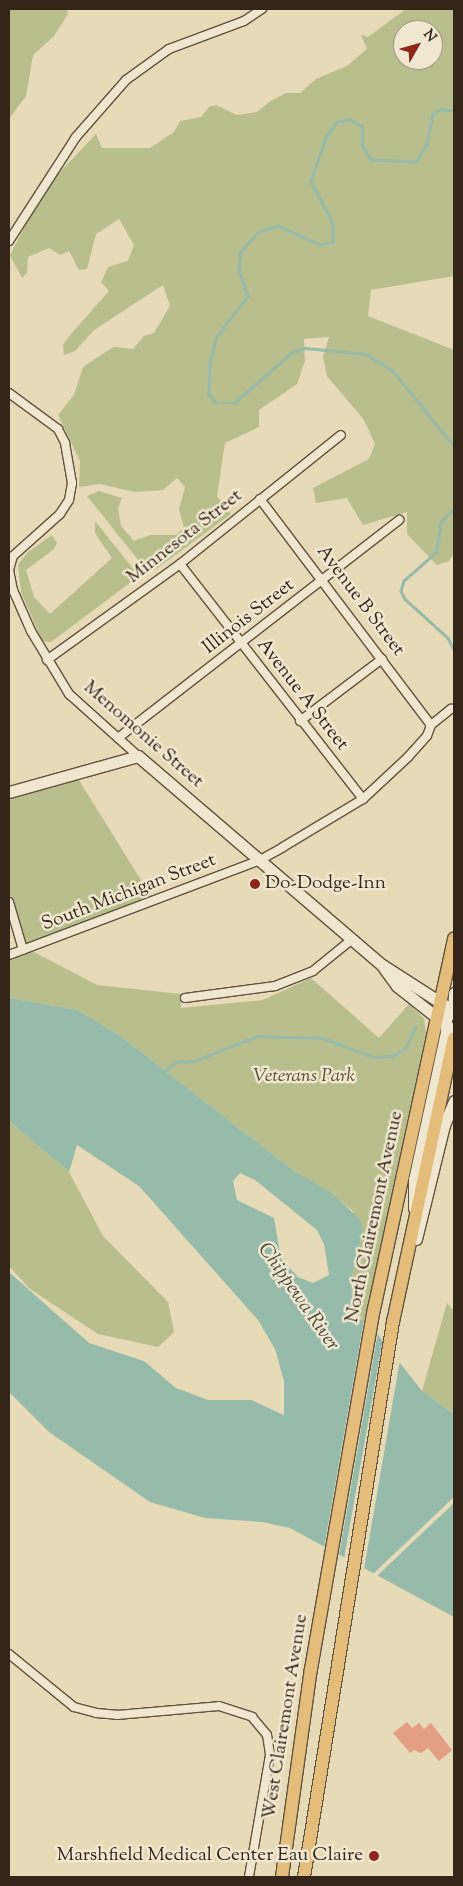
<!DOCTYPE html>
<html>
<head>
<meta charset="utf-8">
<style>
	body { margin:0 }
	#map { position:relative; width:463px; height:1886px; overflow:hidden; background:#e7dab6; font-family:"Sorts Mill Goudy",serif }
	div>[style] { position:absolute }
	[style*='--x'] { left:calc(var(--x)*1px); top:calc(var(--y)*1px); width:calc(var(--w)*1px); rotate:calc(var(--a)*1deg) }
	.green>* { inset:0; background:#b8be8c }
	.water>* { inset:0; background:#97bbab }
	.pier>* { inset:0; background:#e7dab6 }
	.stream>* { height:2.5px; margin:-1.25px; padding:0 1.25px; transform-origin:1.25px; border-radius:1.25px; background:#97bbab }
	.building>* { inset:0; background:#e49e84 }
	.roads { filter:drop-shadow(1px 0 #615241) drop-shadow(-1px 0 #615241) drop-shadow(0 1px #615241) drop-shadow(0 -1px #615241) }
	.street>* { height:8px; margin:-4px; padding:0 4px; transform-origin:4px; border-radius:4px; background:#efe7d0 }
	.secondary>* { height:11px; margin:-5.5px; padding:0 5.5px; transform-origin:5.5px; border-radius:5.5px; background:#efe7d0 }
	.primary>* { height:12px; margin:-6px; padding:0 6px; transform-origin:6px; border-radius:6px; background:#e4bd7b }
	.dots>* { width:14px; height:14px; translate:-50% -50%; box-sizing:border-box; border:2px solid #efe7d0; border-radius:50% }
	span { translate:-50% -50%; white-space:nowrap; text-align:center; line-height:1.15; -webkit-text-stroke:5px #efe7d0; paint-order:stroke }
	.street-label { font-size:19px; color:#34251a }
	.poi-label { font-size:19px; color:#34251a }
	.left { translate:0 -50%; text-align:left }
	.right { translate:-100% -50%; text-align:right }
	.park-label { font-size:19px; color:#554b36; font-style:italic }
	.water-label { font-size:20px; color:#4d4a3e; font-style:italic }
	.frame { position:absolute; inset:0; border:10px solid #34251a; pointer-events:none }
	.north { position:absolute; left:393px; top:20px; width:50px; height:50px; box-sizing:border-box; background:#efe7d0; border:1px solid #a49987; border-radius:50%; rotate:52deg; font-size:14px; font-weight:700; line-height:20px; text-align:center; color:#34251a }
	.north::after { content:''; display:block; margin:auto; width:18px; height:22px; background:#8f2418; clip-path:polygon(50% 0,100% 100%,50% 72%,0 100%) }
</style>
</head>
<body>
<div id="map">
	<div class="green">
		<i style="clip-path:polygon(9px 9px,67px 9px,68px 14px,54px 36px,33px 55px,26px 96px,9px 119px)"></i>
		<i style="clip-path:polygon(evenodd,406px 9px,454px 9px,454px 276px,371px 290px,368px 316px,454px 350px,454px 553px,449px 561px,437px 565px,407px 534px,407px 512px,363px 525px,347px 498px,316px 503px,313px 488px,369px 459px,375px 444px,364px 420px,327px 376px,323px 357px,329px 337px,304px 339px,305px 361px,297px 384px,259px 410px,259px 427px,225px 443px,217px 496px,231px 514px,155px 570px,147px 571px,87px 496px,99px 491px,122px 498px,118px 509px,121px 526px,134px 541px,150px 535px,176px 535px,184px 528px,179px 509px,185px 487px,177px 478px,163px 490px,135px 492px,100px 484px,79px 487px,80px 461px,58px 415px,74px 395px,83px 367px,113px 347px,133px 349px,144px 336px,154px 333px,170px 306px,163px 285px,94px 330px,75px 351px,64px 355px,63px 345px,71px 334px,109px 291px,101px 282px,108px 267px,128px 261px,134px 245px,119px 219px,96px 234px,87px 269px,79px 270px,69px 251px,60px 255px,49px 248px,28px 257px,27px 273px,22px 278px,10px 255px,45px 188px,96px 134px,102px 148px,150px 148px,174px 132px,180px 121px,201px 117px,209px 107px,216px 105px,237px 115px,257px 112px,269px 102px,286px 93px,300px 93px,316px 79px,347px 66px,367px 49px,361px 35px,368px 37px,406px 9px,403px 30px,433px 30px,433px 60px,403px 60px,403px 30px)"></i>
		<i style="clip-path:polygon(95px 521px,139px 576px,51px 642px,42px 641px,21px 592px,18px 565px,28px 552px,52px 535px,57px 543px,54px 549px,26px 570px,34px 597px,50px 614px,112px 558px,95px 533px)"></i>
		<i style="clip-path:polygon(77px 777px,154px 901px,23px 950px,9px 902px,9px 792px)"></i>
		<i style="clip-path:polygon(32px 951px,97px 985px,181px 994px,181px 1008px,263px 1000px,311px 978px,379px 1038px,409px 1004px,424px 1018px,426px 1033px,364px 1323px,352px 1302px,351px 1281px,363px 1231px,352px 1210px,294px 1171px,122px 1037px,78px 1010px,9px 998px,9px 961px)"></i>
		<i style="clip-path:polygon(9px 1121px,69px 1172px,103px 1236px,168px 1302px,174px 1332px,158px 1347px,98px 1334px,30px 1289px,9px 1266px)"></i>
		<i style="clip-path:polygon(447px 1303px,454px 1311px,454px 1414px,422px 1391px)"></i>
	</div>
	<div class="water">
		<i style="clip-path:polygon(evenodd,9px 998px,78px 1010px,122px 1037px,294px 1171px,330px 1192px,360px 1219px,363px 1231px,351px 1281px,355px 1313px,378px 1335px,422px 1391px,454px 1414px,454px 1617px,290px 1528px,262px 1522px,205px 1518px,150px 1502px,49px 1432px,9px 1392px,9px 1272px,89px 1343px,144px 1361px,176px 1388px,208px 1400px,251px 1400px,284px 1415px,284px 1381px,275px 1349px,258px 1320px,139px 1186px,77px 1145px,69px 1172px,9px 1121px,9px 998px,240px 1173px,255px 1180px,317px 1230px,324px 1244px,329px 1275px,313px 1283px,298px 1277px,281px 1259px,274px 1218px,237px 1200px,233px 1181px,240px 1173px)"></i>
	</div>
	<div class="pier">
		<i style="clip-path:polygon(364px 1320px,378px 1332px,339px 1556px,324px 1548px)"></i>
		<i style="clip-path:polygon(383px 1338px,400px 1360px,364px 1569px,344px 1559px)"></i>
		<i style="clip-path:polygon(454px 1497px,454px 1503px,377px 1576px,373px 1574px)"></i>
	</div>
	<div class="stream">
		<i style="--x:454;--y:111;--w:13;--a:-176"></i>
		<i style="--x:441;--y:110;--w:9;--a:153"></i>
		<i style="--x:433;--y:114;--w:32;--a:101"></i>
		<i style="--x:427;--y:145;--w:20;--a:123"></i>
		<i style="--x:416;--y:162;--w:45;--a:-177.5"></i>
		<i style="--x:371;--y:160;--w:17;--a:-123"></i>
		<i style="--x:362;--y:146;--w:19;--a:-90"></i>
		<i style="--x:362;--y:127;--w:14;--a:-150"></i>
		<i style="--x:350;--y:120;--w:13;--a:171"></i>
		<i style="--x:337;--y:122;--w:19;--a:125"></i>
		<i style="--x:326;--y:138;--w:46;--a:109.2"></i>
		<i style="--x:311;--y:181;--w:47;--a:62.4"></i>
		<i style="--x:333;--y:223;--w:19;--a:90"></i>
		<i style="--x:333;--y:242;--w:13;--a:167"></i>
		<i style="--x:320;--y:245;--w:46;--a:-155.7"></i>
		<i style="--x:278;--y:226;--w:21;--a:161"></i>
		<i style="--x:258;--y:233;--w:25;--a:133"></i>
		<i style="--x:241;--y:251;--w:18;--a:96"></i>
		<i style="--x:239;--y:269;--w:28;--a:72"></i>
		<i style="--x:248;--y:296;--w:51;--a:127.1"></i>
		<i style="--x:217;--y:337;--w:27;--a:105"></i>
		<i style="--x:210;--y:363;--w:31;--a:92"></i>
		<i style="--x:209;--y:394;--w:11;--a:52"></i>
		<i style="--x:216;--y:403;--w:18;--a:0"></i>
		<i style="--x:234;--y:403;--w:77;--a:-41.3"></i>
		<i style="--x:292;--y:352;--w:14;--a:-17"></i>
		<i style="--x:305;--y:348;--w:61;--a:5.6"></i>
		<i style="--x:366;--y:354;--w:32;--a:32"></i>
		<i style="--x:393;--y:371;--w:97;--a:50.9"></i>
		<i style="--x:454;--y:509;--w:18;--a:135"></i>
		<i style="--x:441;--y:522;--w:30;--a:98"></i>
		<i style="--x:437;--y:552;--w:44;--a:138.7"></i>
		<i style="--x:404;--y:581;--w:10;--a:107"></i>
		<i style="--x:401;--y:591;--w:9;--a:63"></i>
		<i style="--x:405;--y:599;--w:58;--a:42.2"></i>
		<i style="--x:448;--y:638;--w:13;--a:63"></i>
		<i style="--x:165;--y:1071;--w:14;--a:-39"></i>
		<i style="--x:176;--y:1062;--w:18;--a:-3"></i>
		<i style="--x:194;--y:1061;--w:69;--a:-21.3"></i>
		<i style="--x:258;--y:1036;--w:64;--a:1.8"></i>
		<i style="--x:322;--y:1038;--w:55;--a:20.1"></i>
		<i style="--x:374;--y:1057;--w:18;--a:-3"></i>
		<i style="--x:392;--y:1056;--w:16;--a:-30"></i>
		<i style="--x:406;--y:1048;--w:23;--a:-67"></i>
	</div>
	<div class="building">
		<i style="clip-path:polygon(407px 1722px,412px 1728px,419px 1723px,424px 1729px,431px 1723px,452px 1750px,439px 1761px,428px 1748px,421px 1753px,414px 1750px,410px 1753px,393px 1733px)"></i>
	</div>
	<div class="roads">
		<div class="street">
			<i style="--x:9;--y:241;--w:124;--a:-57.2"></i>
			<i style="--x:76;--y:137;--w:76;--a:-48.7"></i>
			<i style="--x:126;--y:80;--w:53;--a:-35.8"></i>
			<i style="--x:169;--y:49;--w:80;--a:-20.5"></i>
			<i style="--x:244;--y:21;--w:22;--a:-34"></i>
			<i style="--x:9;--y:393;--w:61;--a:36.3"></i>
			<i style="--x:58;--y:429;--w:16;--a:63"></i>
			<i style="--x:65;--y:443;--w:41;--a:80.1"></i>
			<i style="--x:72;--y:483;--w:17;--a:100"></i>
			<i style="--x:69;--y:500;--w:17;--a:123"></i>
			<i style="--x:60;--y:514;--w:63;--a:138.2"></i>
			<i style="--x:13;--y:556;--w:15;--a:106"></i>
			<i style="--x:9;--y:570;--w:20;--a:79"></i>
			<i style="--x:13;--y:590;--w:45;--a:66.3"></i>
			<i style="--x:31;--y:631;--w:74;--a:58.9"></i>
			<i style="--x:69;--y:694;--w:93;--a:41.9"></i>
			<i style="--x:260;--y:499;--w:283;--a:52.9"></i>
			<i style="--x:180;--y:564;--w:298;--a:52.1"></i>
			<i style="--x:47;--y:660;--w:164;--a:-35.8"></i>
			<i style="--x:180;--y:564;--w:206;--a:-38.7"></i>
			<i style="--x:300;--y:721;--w:103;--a:-37.1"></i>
			<i style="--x:118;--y:738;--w:356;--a:-37.8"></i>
			<i style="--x:9;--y:902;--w:50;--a:73.7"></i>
			<i style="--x:9;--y:955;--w:268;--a:-20.7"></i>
			<i style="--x:260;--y:860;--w:26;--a:-29"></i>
			<i style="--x:283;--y:847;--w:93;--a:-31"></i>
			<i style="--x:363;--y:799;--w:62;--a:-43"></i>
			<i style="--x:408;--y:757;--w:28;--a:-48"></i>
			<i style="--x:427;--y:736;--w:12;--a:-70"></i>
			<i style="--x:431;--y:725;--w:26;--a:-39"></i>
			<i style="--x:185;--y:998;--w:91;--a:-7.6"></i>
			<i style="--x:275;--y:986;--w:41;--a:-21.5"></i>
			<i style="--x:313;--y:971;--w:49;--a:-39.2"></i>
			<i style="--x:9;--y:1654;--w:84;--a:39.2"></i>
			<i style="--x:74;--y:1707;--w:23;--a:15"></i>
			<i style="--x:96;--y:1713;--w:21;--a:5"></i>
			<i style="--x:117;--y:1715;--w:102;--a:-5"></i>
			<i style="--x:219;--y:1706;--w:35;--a:18"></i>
			<i style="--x:252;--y:1717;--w:23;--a:50"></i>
			<i style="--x:267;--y:1735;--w:20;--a:81"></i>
			<i style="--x:270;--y:1755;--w:124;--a:99.8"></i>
		</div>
		<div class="secondary">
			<i style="--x:9;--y:792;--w:134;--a:-15.6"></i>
			<i style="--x:138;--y:756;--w:321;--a:40.6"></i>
			<i style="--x:382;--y:965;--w:85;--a:32.6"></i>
			<i style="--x:384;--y:968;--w:22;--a:54"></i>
			<i style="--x:397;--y:986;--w:73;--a:38.3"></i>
			<i style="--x:453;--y:1014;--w:21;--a:-87"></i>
			<i style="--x:414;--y:1208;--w:28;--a:-90"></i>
			<i style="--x:414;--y:1180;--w:151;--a:-77.8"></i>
			<i style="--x:446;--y:1032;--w:13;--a:-90"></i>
			<i style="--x:446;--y:1019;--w:19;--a:-108"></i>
			<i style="--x:416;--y:1239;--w:117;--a:-76.2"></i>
			<i style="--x:444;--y:1125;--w:26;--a:-67"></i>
		</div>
		<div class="primary">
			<i style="--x:282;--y:1877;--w:210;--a:-82.1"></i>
			<i style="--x:311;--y:1669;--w:365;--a:-80.1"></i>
			<i style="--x:374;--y:1309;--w:379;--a:-77.8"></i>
			<i style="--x:304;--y:1877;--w:562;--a:-80.89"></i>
			<i style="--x:393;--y:1322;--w:290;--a:-77.9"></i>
		</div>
	</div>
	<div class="dots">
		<i style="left:255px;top:884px;background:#8f2418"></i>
		<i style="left:374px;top:1856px;background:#8f2418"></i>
	</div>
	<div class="street-label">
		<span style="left:185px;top:537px;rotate:-38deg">Minnesota Street</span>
		<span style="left:360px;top:601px;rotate:53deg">Avenue B Street</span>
		<span style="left:249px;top:617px;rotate:-38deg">Illinois Street</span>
		<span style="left:302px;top:695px;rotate:52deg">Avenue A Street</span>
		<span style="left:143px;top:735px;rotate:41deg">Menomonie Street</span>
		<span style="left:129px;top:893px;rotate:-21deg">South Michigan Street</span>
		<span style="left:375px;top:1217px;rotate:-78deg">North Clairemont Avenue</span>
		<span style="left:286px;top:1717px;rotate:-81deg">West Clairemont Avenue</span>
	</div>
	<div class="poi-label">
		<span class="left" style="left:265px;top:884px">Do-Dodge-Inn</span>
		<span class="right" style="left:363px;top:1856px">Marshfield Medical Center Eau Claire</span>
	</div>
	<div class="park-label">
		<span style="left:304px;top:1077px">Veterans Park</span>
	</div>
	<div class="water-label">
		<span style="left:298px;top:1297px;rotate:55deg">Chippewa River</span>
	</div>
	<div class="frame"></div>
	<div class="north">N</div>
</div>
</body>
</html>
